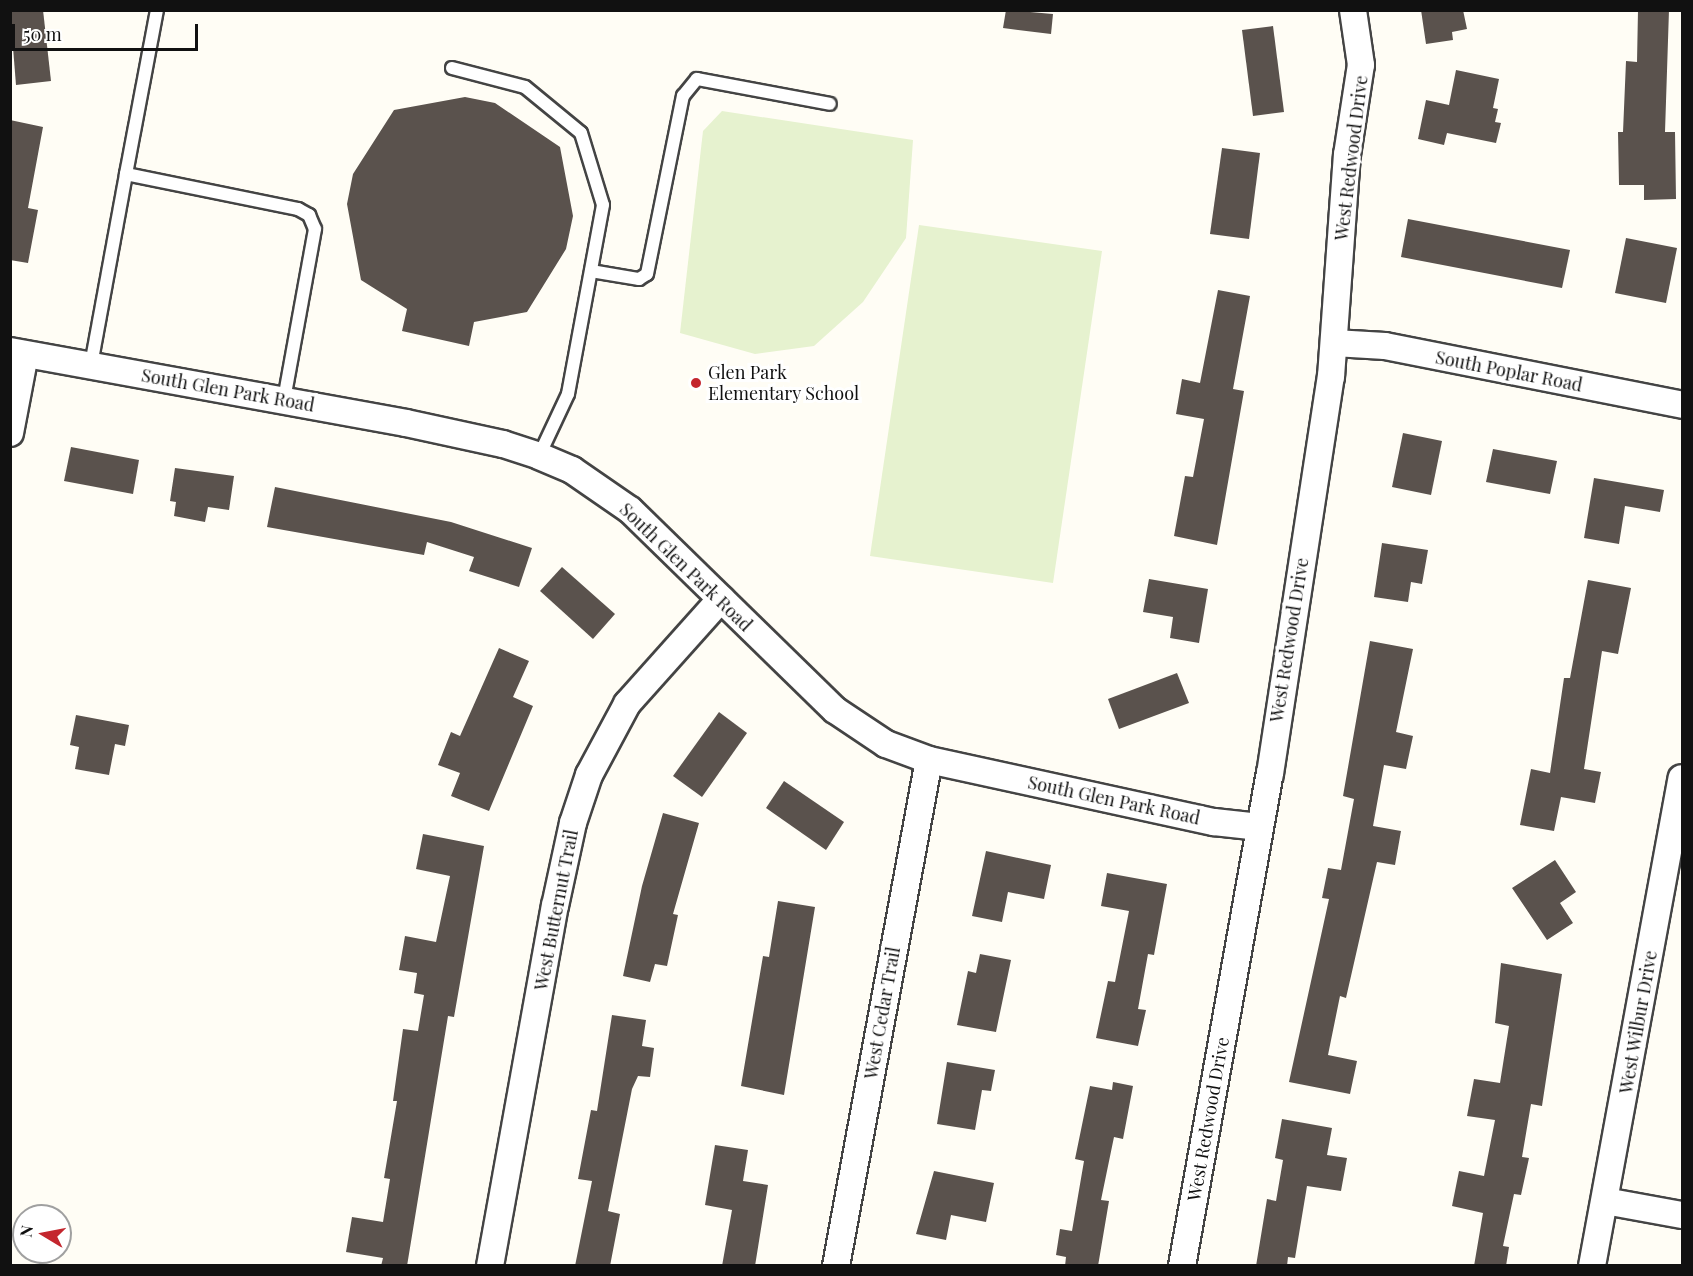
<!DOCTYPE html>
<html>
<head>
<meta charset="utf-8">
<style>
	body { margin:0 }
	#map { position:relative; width:1693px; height:1276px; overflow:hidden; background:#fffdf5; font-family:"Playfair Display",serif }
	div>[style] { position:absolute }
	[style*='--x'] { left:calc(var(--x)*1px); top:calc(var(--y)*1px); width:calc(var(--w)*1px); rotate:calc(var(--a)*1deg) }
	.pitch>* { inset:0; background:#e6f2cf }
	.building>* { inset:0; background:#5a524d }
	.roads { filter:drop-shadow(2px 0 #444) drop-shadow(-2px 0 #444) drop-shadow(0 2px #444) drop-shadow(0 -2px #444) }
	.service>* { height:12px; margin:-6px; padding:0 6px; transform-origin:6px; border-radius:6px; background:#fff }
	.minor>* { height:26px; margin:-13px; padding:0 13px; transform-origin:13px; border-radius:13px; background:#fff }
	.dots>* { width:16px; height:16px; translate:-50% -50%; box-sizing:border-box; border:3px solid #fff; border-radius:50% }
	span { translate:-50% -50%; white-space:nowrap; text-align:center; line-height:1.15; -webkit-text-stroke:6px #fff; paint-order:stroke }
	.street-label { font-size:18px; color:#111 }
	.poi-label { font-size:18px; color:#111 }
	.left { translate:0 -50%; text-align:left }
	.frame { position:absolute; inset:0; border:12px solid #111; pointer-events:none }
	.north { position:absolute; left:12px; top:1204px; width:60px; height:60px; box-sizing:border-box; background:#fff; border:2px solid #a0a0a0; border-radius:50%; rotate:280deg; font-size:16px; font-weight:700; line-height:24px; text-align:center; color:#111 }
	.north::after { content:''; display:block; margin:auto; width:21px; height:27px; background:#c4262e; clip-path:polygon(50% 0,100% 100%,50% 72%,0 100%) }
	.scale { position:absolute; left:12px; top:24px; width:186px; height:27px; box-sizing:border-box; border:3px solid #111; border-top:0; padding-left:8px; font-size:18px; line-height:21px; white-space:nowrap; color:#111; -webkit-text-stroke:4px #fff; paint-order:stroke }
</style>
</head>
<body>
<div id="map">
	<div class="pitch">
		<i style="clip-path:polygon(722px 111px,913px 140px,906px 238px,863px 302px,814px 346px,755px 354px,680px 333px,703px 131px)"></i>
		<i style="clip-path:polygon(919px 225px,1102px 251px,1053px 583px,870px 556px)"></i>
	</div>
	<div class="building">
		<i style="clip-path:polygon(10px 10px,43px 10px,51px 81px,16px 85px)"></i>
		<i style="clip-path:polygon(1006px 10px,1053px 14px,1051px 34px,1003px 28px)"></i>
		<i style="clip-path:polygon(1421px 10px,1463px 10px,1467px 29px,1452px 32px,1453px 40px,1426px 44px)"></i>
		<i style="clip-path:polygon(1638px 10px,1669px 10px,1665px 132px,1675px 132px,1676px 199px,1644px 200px,1644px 185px,1619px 185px,1618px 132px,1623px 132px,1626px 61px,1637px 62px)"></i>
		<i style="clip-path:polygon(1273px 26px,1284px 112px,1253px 116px,1242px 30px)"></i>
		<i style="clip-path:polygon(1456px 70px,1499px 79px,1493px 108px,1498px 109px,1495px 122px,1501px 123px,1496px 143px,1447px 133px,1444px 145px,1418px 139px,1426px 100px,1449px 105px)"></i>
		<i style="clip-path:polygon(465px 97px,495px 103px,560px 147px,573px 216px,566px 249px,527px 312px,474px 322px,469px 346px,402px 331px,407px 309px,361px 280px,347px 204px,353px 174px,394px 110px)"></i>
		<i style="clip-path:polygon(10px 120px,43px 127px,28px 208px,38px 210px,28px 263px,10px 260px)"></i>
		<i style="clip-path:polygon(1222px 148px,1260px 153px,1249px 239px,1210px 234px)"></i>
		<i style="clip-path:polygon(1408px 219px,1570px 250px,1562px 288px,1401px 257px)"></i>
		<i style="clip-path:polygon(1626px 238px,1677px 248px,1666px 303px,1615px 293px)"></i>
		<i style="clip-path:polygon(1218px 290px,1250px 296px,1233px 389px,1244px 391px,1217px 545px,1174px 536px,1185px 476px,1193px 477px,1204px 419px,1176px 414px,1182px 379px,1200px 383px)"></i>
		<i style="clip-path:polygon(1403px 433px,1442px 441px,1431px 495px,1392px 487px)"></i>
		<i style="clip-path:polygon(71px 447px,139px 460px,133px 494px,64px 481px)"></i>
		<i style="clip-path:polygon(1493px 449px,1557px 461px,1550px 494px,1486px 482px)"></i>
		<i style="clip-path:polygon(175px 468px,234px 476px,229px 510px,208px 507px,205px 522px,174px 516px,176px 502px,170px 501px)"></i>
		<i style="clip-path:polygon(1594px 478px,1664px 490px,1660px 512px,1625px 506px,1619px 544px,1584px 538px)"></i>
		<i style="clip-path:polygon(275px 487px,451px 522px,532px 548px,519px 587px,469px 571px,474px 557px,427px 542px,424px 555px,267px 527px)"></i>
		<i style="clip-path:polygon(1382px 543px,1428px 550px,1422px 584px,1411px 582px,1408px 602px,1374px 597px)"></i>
		<i style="clip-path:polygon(562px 567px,615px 614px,593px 639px,540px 591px)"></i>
		<i style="clip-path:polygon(1149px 579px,1208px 589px,1199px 643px,1170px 638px,1173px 617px,1143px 612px)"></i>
		<i style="clip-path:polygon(1588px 580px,1631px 588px,1618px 654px,1602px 651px,1584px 769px,1601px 772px,1595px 803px,1561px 797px,1554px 831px,1520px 825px,1531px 769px,1550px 773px,1564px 678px,1570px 678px)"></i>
		<i style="clip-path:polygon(1370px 641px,1413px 649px,1396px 732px,1413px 736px,1406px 769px,1384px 765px,1373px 826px,1401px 831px,1395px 865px,1377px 862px,1346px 998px,1340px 996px,1328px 1055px,1357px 1061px,1350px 1094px,1289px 1082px,1329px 899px,1322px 898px,1328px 868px,1341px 870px,1354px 799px,1343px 796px)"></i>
		<i style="clip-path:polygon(499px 648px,529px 661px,513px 697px,533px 706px,489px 811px,451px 796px,460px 773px,438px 765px,451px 732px,460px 736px)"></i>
		<i style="clip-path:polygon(1177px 673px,1189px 703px,1119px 729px,1108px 699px)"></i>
		<i style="clip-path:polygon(719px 712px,747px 733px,702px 797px,673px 776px)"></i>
		<i style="clip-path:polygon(76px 715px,129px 725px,125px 746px,115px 744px,109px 775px,75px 769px,79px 747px,70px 745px)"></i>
		<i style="clip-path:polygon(784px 781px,844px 822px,826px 850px,766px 808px)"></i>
		<i style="clip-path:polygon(663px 813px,699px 823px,673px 914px,678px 915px,667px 966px,655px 964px,650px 982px,623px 976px,642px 886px)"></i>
		<i style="clip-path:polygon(423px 834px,484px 846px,454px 1017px,448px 1016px,407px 1266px,381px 1266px,383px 1258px,346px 1252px,352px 1217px,383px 1222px,390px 1179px,384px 1178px,397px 1101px,393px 1101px,403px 1029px,418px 1031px,424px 995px,414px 993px,417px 973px,399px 970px,405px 936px,436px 942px,450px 876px,416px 869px)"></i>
		<i style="clip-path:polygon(986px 851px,1051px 865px,1044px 899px,1008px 892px,1002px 922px,972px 916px)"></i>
		<i style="clip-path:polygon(1555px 860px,1576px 892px,1560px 903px,1573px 923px,1547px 940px,1512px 888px)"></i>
		<i style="clip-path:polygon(1107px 873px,1167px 884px,1154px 955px,1148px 954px,1138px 1009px,1146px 1010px,1138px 1046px,1096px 1038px,1108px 981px,1115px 982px,1129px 911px,1101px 906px)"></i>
		<i style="clip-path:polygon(778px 901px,815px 907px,784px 1095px,741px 1086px,763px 956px,769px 957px)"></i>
		<i style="clip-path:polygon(980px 954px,1011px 960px,996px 1032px,957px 1025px,968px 971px,976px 973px)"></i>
		<i style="clip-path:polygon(1501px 963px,1562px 974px,1542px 1106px,1531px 1104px,1522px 1157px,1529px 1158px,1521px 1195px,1514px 1194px,1503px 1246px,1509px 1247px,1506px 1266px,1474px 1266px,1483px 1213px,1452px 1206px,1459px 1171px,1484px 1176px,1495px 1120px,1467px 1116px,1474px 1079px,1500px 1083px,1509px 1026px,1495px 1023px)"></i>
		<i style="clip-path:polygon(612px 1015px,646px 1020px,642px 1046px,654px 1048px,650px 1077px,638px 1076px,632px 1089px,608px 1211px,620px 1214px,610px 1266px,575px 1266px,592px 1181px,578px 1179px,591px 1110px,597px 1111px)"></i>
		<i style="clip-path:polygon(947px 1062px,995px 1070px,991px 1091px,982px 1090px,975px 1130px,937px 1124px)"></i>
		<i style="clip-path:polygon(1113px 1082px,1133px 1086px,1123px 1139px,1114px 1137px,1101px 1200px,1109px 1201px,1098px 1266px,1065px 1266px,1066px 1257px,1056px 1255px,1060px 1229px,1072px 1231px,1084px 1161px,1075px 1159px,1090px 1086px,1112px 1090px)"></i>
		<i style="clip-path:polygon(1282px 1119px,1332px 1128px,1327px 1155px,1347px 1158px,1341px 1191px,1307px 1186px,1295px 1258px,1288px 1257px,1287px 1266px,1256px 1266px,1267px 1199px,1276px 1201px,1283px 1160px,1275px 1158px)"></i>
		<i style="clip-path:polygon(715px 1145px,748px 1150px,743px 1181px,768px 1185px,755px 1266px,722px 1266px,732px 1210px,705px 1205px)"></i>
		<i style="clip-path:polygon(934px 1171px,994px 1183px,986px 1222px,951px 1215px,946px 1240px,916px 1234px)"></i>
	</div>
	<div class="roads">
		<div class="service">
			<i style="--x:452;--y:68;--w:75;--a:14.6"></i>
			<i style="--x:525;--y:87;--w:72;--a:39.4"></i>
			<i style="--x:581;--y:133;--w:75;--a:73"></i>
			<i style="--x:603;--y:205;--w:192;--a:100.5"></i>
			<i style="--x:568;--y:394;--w:68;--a:115.1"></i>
			<i style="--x:126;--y:174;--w:167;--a:-79.3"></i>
			<i style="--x:591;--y:271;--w:49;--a:9.5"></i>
			<i style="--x:639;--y:279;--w:9;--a:-32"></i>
			<i style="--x:647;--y:274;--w:182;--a:-78.6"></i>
			<i style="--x:683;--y:96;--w:22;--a:-51"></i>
			<i style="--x:697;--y:79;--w:135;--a:10.6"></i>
			<i style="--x:91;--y:365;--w:194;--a:-79.6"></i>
			<i style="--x:126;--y:174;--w:176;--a:11.5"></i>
			<i style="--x:298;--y:209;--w:13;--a:29"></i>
			<i style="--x:309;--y:215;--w:15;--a:67"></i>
			<i style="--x:315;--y:229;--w:174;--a:100.3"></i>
		</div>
		<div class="minor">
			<i style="--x:1334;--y:343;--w:51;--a:3.4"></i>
			<i style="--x:1385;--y:346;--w:303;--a:11.2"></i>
			<i style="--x:10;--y:351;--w:402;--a:10.3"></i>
			<i style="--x:406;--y:423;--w:99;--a:12.2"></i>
			<i style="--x:503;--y:444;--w:38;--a:18"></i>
			<i style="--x:539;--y:456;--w:36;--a:23"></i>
			<i style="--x:572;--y:470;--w:70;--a:34.6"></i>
			<i style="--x:630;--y:510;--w:286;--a:44.3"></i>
			<i style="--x:835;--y:710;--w:61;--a:33.7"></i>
			<i style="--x:886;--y:744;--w:46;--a:20.4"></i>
			<i style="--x:929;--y:760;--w:292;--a:12.3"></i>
			<i style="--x:1214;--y:822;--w:46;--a:6.2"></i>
			<i style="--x:10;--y:433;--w:80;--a:-79.2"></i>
			<i style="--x:1605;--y:1201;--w:78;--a:10.3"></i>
			<i style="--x:490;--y:1266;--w:366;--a:-79.8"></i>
			<i style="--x:555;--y:906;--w:85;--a:-77.8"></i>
			<i style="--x:573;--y:823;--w:51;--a:-71.6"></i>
			<i style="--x:589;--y:775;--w:81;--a:-61.8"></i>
			<i style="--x:627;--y:704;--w:141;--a:-48.2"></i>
			<i style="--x:836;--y:1266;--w:514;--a:-79.59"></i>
			<i style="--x:1182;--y:1266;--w:500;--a:-79.9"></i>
			<i style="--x:1270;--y:774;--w:402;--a:-81.3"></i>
			<i style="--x:1331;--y:377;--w:223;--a:-85.9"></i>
			<i style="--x:1347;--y:155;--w:91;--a:-81.2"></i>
			<i style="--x:1361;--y:65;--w:56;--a:-98.3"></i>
			<i style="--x:1592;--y:1266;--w:496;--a:-79.6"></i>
		</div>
	</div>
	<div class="dots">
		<i style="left:696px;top:383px;background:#c4262e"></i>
	</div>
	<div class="street-label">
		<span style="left:1351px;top:158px;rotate:-83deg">West Redwood Drive</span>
		<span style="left:1509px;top:371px;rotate:11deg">South Poplar Road</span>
		<span style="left:228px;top:390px;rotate:10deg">South Glen Park Road</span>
		<span style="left:686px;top:567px;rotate:44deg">South Glen Park Road</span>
		<span style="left:1289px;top:640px;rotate:-81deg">West Redwood Drive</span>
		<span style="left:1114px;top:800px;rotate:12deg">South Glen Park Road</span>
		<span style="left:556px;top:910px;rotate:-79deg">West Butternut Trail</span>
		<span style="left:882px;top:1013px;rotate:-80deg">West Cedar Trail</span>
		<span style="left:1638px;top:1022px;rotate:-80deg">West Wilbur Drive</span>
		<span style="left:1208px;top:1119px;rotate:-80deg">West Redwood Drive</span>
	</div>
	<div class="poi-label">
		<span class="left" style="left:708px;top:383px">Glen Park<br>Elementary School</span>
	</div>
	<div class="frame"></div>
	<div class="north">N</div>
	<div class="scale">50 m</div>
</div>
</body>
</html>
